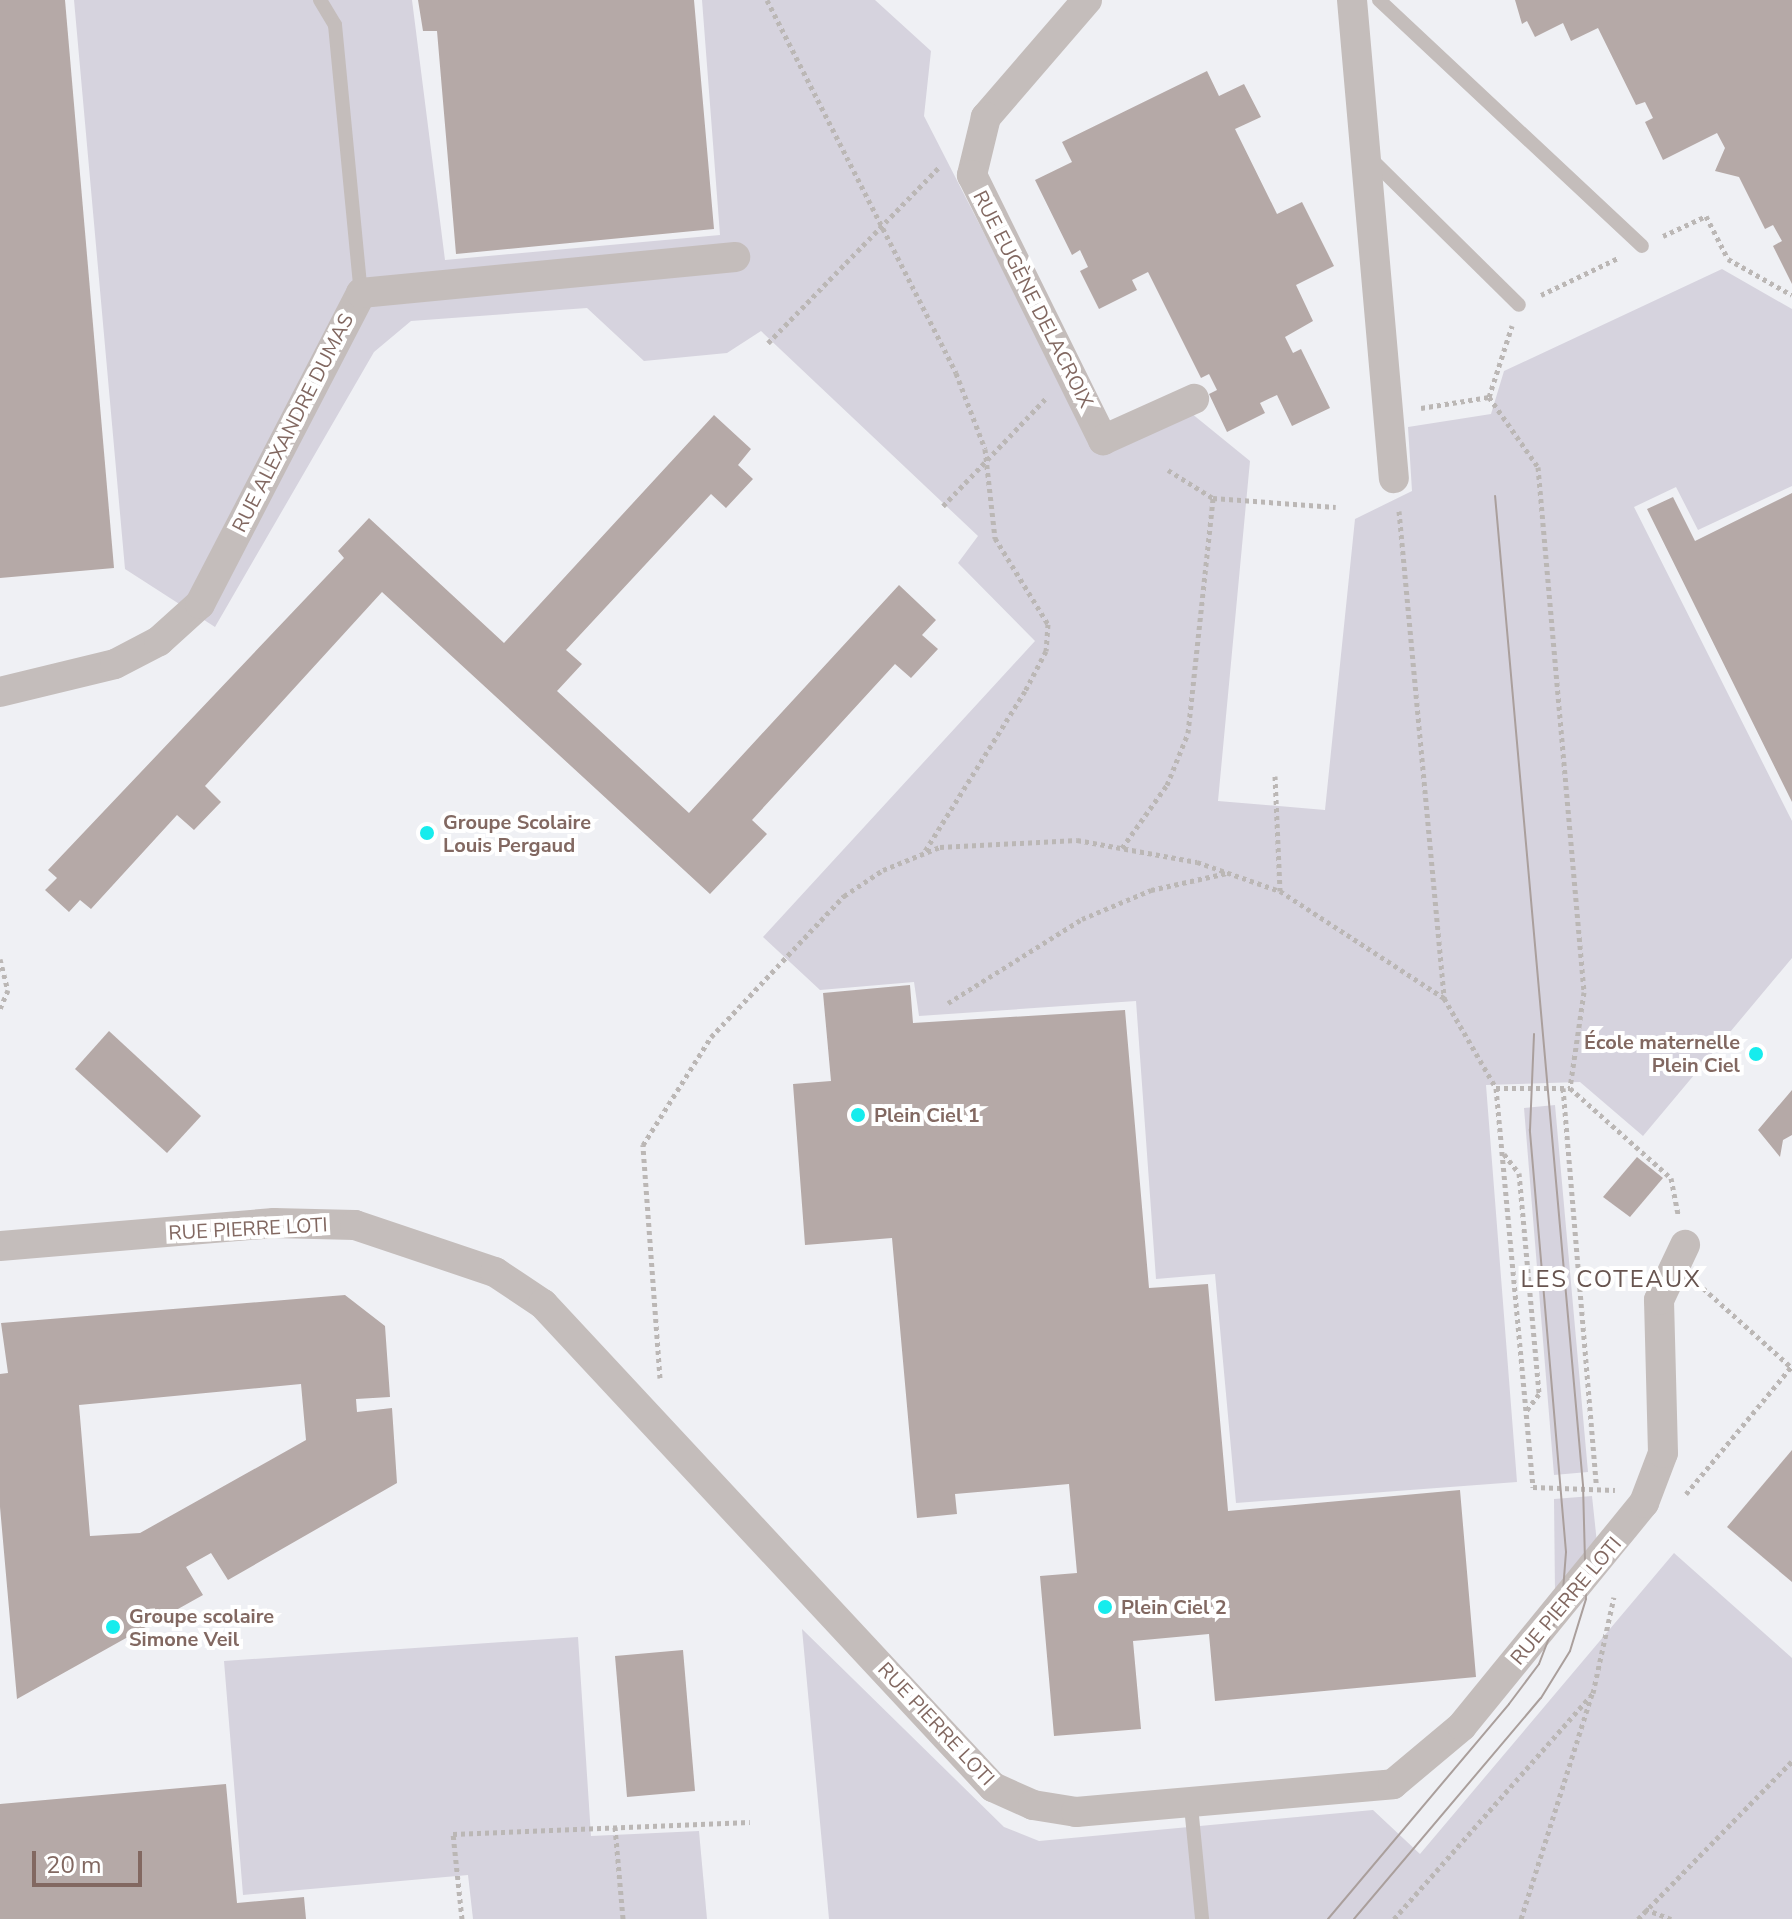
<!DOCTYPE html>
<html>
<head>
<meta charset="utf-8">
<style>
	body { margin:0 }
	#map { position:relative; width:1792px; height:1919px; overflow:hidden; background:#eff0f4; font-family:"Nunito Sans",sans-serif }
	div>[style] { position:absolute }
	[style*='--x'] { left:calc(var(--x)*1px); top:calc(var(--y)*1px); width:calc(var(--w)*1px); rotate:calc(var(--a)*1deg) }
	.green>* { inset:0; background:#d6d3de }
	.building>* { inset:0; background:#b5a9a7 }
	.path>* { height:5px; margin-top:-2.5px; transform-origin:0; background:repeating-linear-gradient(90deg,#bbb7b5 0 4px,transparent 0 8px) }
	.service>* { height:14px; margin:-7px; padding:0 7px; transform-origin:7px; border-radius:7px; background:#c4bdbb }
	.minor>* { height:30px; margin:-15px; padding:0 15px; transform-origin:15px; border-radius:15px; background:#c4bdbb }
	.tram>* { height:2px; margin:-1px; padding:0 1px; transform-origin:1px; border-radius:1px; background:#aa9f9c }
	.dots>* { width:22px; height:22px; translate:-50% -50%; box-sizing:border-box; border:4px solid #fff; border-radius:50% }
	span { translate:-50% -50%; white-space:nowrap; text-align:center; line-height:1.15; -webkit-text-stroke:8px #fff; paint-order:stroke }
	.street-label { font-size:20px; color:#826861 }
	.poi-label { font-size:20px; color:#826861; font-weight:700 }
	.left { translate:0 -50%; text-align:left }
	.right { translate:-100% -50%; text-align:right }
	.quarter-label { font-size:24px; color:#67544f; letter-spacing:2px }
	.scale { position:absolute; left:32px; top:1851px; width:110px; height:36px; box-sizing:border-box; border:4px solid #826861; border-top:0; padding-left:10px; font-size:24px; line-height:28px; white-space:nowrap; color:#826861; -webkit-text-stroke:6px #fff; paint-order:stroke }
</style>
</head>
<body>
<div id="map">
	<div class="green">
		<i style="clip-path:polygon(74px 0,412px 0,445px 260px,720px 235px,702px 0,875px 0,931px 51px,924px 116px,1097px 454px,1191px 413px,1250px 461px,1218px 801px,1325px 810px,1355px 519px,1412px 491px,1408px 427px,1491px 414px,1504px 371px,1722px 269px,1792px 309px,1792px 486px,1698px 530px,1676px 487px,1634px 507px,1792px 821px,1792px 958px,1643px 1136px,1580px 1082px,1486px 1085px,1517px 1482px,1236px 1503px,1215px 1274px,1156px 1279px,1136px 1001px,919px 1016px,914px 982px,820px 990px,763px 937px,1035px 641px,958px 563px,978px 536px,761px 331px,727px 353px,644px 361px,587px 308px,411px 321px,374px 352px,215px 627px,125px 569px)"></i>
		<i style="clip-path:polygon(1555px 1105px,1588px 1472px,1554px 1475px,1524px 1108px)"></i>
		<i style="clip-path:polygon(1592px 1496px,1597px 1543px,1555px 1593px,1554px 1499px)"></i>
		<i style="clip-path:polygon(1674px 1553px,1792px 1658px,1792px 1919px,829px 1919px,802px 1629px,1004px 1827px,1039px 1841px,1373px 1810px,1420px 1854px)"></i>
		<i style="clip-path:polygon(578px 1637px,591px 1836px,699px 1831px,707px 1919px,473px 1919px,468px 1875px,243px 1895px,224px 1661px)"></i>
	</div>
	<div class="building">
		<i style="clip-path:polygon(0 0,65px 0,114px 568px,0 578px)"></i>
		<i style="clip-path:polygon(418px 0,694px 0,714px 229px,456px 254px,437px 31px,423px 31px)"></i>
		<i style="clip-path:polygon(1515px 0,1792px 0,1792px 284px,1773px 246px,1782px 241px,1773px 225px,1765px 229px,1739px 177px,1715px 171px,1725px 148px,1717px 133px,1663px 160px,1645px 122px,1653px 118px,1645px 102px,1636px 105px,1598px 28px,1571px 41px,1563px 23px,1535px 37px,1527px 21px,1522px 24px)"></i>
		<i style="clip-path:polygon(1207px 71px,1219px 96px,1244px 84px,1261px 117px,1235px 129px,1277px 214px,1302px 202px,1334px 266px,1296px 285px,1313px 321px,1285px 337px,1293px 353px,1301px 349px,1330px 408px,1292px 426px,1277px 395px,1260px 403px,1265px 413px,1227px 432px,1209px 394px,1217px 390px,1209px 374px,1201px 378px,1148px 272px,1132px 280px,1137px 290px,1099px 309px,1080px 271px,1088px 267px,1080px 250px,1072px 255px,1035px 180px,1072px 162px,1062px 142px)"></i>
		<i style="clip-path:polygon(714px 415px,751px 449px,738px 465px,753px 479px,726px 508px,711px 494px,566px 650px,582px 664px,557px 691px,689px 813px,899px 585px,936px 620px,922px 635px,938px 649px,911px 678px,895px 664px,752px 820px,767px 834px,710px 894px,382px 592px,205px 786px,221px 802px,194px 830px,177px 815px,91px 909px,80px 900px,69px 912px,45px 890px,57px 878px,48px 870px,344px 558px,338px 551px,369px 518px,504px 643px)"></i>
		<i style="clip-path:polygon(1792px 493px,1792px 802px,1647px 509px,1673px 497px,1695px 541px)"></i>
		<i style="clip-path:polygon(910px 985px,913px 1023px,1125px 1010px,1149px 1288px,1208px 1284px,1228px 1511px,1460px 1490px,1476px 1677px,1215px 1701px,1209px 1634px,1133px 1641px,1141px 1729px,1054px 1736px,1040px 1576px,1077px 1573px,1069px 1484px,955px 1494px,957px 1514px,917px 1518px,892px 1238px,805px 1245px,793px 1084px,831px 1081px,823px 993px)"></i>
		<i style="clip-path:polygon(109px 1031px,201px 1116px,167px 1153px,75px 1069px)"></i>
		<i style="clip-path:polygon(1792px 1090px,1792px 1135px,1783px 1140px,1780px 1157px,1758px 1130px)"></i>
		<i style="clip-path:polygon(1637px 1157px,1663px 1178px,1630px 1217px,1603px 1197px)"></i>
		<i style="clip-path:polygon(evenodd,345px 1295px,385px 1326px,390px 1397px,356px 1399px,357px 1412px,392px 1408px,397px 1483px,228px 1580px,211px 1553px,186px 1567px,203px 1595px,17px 1699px,0 1507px,0 1374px,8px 1373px,1px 1323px,345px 1295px,301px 1384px,306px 1440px,140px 1533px,90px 1536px,79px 1405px,301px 1384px)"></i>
		<i style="clip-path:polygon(1792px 1450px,1792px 1582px,1727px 1527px)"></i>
		<i style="clip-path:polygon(683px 1650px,695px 1791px,627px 1797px,615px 1656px)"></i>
		<i style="clip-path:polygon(226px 1784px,237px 1903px,304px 1897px,306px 1919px,0 1919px,0 1804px)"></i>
	</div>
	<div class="path">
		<i style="--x:767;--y:0;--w:418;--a:63.1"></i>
		<i style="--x:956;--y:373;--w:81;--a:69.1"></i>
		<i style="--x:985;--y:449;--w:90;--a:83.6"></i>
		<i style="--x:995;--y:538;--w:101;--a:58.4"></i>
		<i style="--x:1048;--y:624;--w:27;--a:94"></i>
		<i style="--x:1046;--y:651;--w:45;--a:117.7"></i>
		<i style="--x:1025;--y:691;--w:192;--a:122"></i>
		<i style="--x:1663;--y:236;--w:47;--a:-24.9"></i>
		<i style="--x:1706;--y:216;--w:48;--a:62.9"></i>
		<i style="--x:1728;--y:259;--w:73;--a:29.4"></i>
		<i style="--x:1541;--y:295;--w:85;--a:-25.7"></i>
		<i style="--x:768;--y:343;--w:247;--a:-45.8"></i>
		<i style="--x:1489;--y:397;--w:75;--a:-72.1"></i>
		<i style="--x:1421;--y:408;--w:69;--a:-9.2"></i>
		<i style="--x:1489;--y:397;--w:85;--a:55"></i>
		<i style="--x:1538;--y:467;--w:527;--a:84.99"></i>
		<i style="--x:1584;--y:992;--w:97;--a:98.3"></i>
		<i style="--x:1168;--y:470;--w:53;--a:31.9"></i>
		<i style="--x:943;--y:506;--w:151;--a:-46.3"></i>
		<i style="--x:1399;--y:511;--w:489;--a:84.7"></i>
		<i style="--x:1444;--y:998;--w:104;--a:60"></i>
		<i style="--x:1496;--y:1088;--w:401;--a:84.7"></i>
		<i style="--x:1533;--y:1487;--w:82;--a:2.1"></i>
		<i style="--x:1275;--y:776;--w:115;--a:87.5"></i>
		<i style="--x:1122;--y:848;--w:77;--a:-54.5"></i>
		<i style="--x:1167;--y:785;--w:56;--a:-68"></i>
		<i style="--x:1188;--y:733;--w:236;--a:-83.9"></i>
		<i style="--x:1213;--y:498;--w:123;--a:4.2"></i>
		<i style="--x:0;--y:959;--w:32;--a:76"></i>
		<i style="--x:8;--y:990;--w:21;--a:113"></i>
		<i style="--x:948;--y:1003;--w:158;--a:-32.1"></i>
		<i style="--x:1082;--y:919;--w:75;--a:-22.8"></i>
		<i style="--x:1151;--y:890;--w:78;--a:-12.6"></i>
		<i style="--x:1496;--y:1088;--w:74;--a:0"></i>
		<i style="--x:1570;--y:1088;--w:135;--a:41.7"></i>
		<i style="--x:1671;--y:1178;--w:37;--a:79"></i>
		<i style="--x:1563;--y:1088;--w:397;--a:85.2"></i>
		<i style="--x:1504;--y:1154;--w:24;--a:52"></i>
		<i style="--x:1519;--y:1173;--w:222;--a:84.8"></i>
		<i style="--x:1539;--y:1394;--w:21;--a:127"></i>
		<i style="--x:1703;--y:1288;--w:117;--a:41.9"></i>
		<i style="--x:660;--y:1378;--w:234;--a:-94.2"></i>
		<i style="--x:643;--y:1145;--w:128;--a:-57.8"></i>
		<i style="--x:711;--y:1037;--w:194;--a:-46.7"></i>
		<i style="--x:844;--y:896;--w:47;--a:-33.7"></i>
		<i style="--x:883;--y:870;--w:61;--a:-22"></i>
		<i style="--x:940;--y:847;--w:137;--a:-2.9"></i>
		<i style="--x:1077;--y:840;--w:122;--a:10.4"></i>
		<i style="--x:1197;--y:862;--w:88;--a:19.3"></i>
		<i style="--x:1280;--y:891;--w:196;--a:33.1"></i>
		<i style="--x:1686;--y:1494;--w:166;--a:-50.4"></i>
		<i style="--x:615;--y:1827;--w:92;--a:85"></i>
		<i style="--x:1645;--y:1909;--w:28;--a:21"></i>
		<i style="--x:462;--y:1919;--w:85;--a:-96"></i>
		<i style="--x:453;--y:1834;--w:297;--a:-2.3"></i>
		<i style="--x:1394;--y:1919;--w:301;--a:-48.6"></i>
		<i style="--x:1593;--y:1693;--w:98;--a:-77.7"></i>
		<i style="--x:1521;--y:1919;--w:236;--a:-72.5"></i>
		<i style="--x:1638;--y:1919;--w:221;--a:-45.7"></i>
	</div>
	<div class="service">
		<i style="--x:320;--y:0;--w:29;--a:59"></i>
		<i style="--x:335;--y:25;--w:269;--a:84.5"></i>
		<i style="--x:1379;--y:0;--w:360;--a:43.1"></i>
		<i style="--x:1370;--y:158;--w:209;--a:44.6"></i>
		<i style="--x:1191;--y:1806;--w:114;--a:84.4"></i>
	</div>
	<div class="minor">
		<i style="--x:1087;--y:0;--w:155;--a:130.8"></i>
		<i style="--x:986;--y:117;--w:60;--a:103.6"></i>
		<i style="--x:972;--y:175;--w:296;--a:63.7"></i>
		<i style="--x:1103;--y:440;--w:100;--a:-24.3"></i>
		<i style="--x:1352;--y:0;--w:480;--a:85"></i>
		<i style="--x:0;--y:692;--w:118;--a:-13.7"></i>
		<i style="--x:115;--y:664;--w:50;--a:-27.6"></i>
		<i style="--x:159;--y:641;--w:55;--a:-42.1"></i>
		<i style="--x:200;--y:604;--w:350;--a:-62.6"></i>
		<i style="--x:361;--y:293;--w:376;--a:-5.5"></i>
		<i style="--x:0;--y:1246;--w:275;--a:-4.8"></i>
		<i style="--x:274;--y:1223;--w:81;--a:1.4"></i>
		<i style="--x:355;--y:1225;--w:148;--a:18.6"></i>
		<i style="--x:495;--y:1272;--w:58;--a:33.7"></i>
		<i style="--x:543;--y:1304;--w:660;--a:47.03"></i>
		<i style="--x:993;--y:1787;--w:44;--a:24.2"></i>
		<i style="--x:1033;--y:1805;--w:44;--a:9.2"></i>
		<i style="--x:1076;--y:1812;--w:318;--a:-5"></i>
		<i style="--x:1393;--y:1784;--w:90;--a:-40"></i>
		<i style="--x:1462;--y:1726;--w:288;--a:-50.8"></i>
		<i style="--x:1644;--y:1503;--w:53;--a:-69.2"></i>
		<i style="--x:1663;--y:1453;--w:153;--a:-91.5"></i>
		<i style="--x:1659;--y:1300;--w:61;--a:-64.7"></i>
	</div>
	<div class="tram">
		<i style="--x:1328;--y:1919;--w:281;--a:-49.9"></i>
		<i style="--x:1509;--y:1704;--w:50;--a:-53.1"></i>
		<i style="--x:1539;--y:1664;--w:64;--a:-69"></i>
		<i style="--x:1562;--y:1604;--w:52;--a:-85.6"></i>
		<i style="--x:1566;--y:1552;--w:424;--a:-94.9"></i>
		<i style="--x:1530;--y:1130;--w:96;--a:-87.6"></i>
		<i style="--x:1354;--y:1919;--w:289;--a:-49.8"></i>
		<i style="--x:1541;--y:1698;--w:55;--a:-58.3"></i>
		<i style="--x:1570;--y:1651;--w:54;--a:-72.9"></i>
		<i style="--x:1586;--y:1599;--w:114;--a:-91.5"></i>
		<i style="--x:1583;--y:1485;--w:993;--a:-95.08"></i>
	</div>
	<div class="dots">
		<i style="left:427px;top:833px;background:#16eced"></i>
		<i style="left:1756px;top:1054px;background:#16eced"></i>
		<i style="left:858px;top:1115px;background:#16eced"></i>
		<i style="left:1105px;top:1607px;background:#16eced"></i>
		<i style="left:113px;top:1627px;background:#16eced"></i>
	</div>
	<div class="street-label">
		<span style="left:1033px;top:299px;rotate:63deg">RUE EUGÈNE DELACROIX</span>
		<span style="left:293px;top:423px;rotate:-63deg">RUE ALEXANDRE DUMAS</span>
		<span style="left:248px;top:1229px;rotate:-3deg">RUE PIERRE LOTI</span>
		<span style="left:1566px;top:1601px;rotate:-50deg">RUE PIERRE LOTI</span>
		<span style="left:936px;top:1724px;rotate:47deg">RUE PIERRE LOTI</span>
	</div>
	<div class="poi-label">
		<span class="left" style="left:443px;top:834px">Groupe Scolaire<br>Louis Pergaud</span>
		<span class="right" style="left:1740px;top:1054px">École maternelle<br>Plein Ciel</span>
		<span class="left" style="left:874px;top:1115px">Plein Ciel 1</span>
		<span class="left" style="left:1121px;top:1607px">Plein Ciel 2</span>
		<span class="left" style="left:129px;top:1628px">Groupe scolaire<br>Simone Veil</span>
	</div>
	<div class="quarter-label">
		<span style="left:1611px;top:1280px">LES COTEAUX</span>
	</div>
	<div class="scale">20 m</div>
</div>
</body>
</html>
